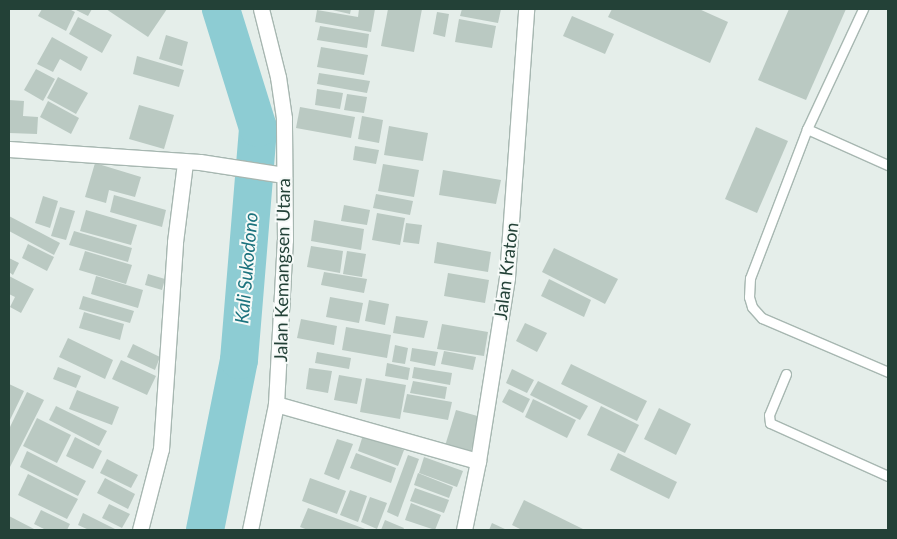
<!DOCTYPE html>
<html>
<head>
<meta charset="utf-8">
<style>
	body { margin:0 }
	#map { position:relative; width:897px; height:539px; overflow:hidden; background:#e5eeea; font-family:Lato,sans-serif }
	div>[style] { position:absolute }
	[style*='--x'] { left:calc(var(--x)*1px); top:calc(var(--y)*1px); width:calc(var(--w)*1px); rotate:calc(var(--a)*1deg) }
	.river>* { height:38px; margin:-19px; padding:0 19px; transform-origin:19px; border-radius:19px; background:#8dccd3 }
	.building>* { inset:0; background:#bac9c2 }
	.roads { filter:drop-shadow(1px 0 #a7b7b1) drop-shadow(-1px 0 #a7b7b1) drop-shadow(0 1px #a7b7b1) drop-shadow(0 -1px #a7b7b1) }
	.service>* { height:9px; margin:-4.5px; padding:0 4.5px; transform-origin:4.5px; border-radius:4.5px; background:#fff }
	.minor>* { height:15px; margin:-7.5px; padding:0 7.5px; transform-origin:7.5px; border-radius:7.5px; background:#fff }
	.tertiary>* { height:15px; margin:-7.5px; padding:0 7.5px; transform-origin:7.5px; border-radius:7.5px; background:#fff }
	span { translate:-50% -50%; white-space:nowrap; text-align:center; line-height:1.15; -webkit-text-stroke:4px #f6faf8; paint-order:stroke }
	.street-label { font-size:18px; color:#234137 }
	.water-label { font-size:19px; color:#1c737e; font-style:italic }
	.frame { position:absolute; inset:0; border:10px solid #234137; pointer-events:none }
</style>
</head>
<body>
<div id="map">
	<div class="river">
		<i style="--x:205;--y:530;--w:173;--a:-78.7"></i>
		<i style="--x:239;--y:360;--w:233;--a:-85.3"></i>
		<i style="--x:258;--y:128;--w:125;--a:-107.3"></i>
	</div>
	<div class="building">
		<i style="clip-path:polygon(42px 9px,69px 9px,75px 12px,66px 31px,38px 16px)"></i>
		<i style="clip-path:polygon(74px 9px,92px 9px,88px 16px)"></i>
		<i style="clip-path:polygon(106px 9px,167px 9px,148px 37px)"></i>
		<i style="clip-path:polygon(328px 9px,351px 9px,350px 14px)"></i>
		<i style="clip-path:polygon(359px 9px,375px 9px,371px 32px,315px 22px,317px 10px,358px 17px)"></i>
		<i style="clip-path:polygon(388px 9px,422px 9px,414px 52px,381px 46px)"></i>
		<i style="clip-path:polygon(462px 9px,501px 9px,498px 23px,460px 16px)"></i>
		<i style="clip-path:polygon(612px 9px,699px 9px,728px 22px,710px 63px,608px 17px)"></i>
		<i style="clip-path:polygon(789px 9px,846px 9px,806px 100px,758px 80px)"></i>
		<i style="clip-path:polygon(437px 12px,449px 14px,445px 37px,433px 34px)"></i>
		<i style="clip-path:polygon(572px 16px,614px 34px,605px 54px,563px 36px)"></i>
		<i style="clip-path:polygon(78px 17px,112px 35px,102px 53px,69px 34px)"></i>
		<i style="clip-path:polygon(459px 19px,496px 26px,492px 48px,455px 42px)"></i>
		<i style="clip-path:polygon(320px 26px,369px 34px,367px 48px,317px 40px)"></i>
		<i style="clip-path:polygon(166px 35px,188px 42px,182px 66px,159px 59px)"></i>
		<i style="clip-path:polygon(52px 37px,88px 57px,81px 71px,60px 59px,53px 72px,37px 64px)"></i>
		<i style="clip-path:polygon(321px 47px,368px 55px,364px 75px,317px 67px)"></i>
		<i style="clip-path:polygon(137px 56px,184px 70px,179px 87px,133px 74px)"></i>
		<i style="clip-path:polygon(36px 69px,55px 79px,43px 101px,24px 90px)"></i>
		<i style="clip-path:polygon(319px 73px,370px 81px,367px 93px,317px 84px)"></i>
		<i style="clip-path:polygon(58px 77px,88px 93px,76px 114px,47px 98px)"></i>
		<i style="clip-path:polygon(317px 89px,343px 93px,340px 109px,315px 105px)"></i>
		<i style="clip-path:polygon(347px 94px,367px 97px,364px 113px,344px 110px)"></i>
		<i style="clip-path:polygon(9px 100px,24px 101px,23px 116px,38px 117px,37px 134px,9px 133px)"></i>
		<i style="clip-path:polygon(48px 101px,79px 118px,71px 134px,40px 117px)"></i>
		<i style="clip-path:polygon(139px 105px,174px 115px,164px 149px,129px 139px)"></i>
		<i style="clip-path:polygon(300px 107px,355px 117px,351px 138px,296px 128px)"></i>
		<i style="clip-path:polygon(362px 116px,383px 120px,379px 143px,358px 139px)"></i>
		<i style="clip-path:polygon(389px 126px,428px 133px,423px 161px,384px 155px)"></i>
		<i style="clip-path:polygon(756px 127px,788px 141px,757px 213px,725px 199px)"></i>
		<i style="clip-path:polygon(355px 146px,379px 150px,376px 164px,353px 160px)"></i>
		<i style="clip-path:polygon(95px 163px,141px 177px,135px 197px,109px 190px,106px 203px,85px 197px)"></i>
		<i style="clip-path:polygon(383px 164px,419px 170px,414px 197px,378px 191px)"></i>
		<i style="clip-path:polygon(443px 170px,501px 180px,496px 204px,439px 195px)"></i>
		<i style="clip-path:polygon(376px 194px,413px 201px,410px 215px,373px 208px)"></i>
		<i style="clip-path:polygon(114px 195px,166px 210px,162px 227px,110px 212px)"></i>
		<i style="clip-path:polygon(43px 196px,58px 201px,50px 228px,35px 223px)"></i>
		<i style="clip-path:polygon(344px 205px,370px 210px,367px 225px,341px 221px)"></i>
		<i style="clip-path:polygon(60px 207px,75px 211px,66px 240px,51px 236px)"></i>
		<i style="clip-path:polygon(86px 210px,137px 225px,131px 245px,80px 231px)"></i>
		<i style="clip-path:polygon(377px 213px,405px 218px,400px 245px,372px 240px)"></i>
		<i style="clip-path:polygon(9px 216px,60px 243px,54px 255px,9px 231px)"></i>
		<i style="clip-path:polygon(314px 220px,364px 229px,361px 250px,311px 241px)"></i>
		<i style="clip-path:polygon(406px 223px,422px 225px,419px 244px,403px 242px)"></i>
		<i style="clip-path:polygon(74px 231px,132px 248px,128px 262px,69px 245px)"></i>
		<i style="clip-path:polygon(437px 242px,491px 252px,488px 272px,434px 263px)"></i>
		<i style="clip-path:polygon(28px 244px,54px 257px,47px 271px,22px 258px)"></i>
		<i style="clip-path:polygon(311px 246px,343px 251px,340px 273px,307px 267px)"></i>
		<i style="clip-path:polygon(554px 248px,618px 279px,605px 304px,542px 272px)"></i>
		<i style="clip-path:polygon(85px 251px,132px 265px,126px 284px,79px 270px)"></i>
		<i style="clip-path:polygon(347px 251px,366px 254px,362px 277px,343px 274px)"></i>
		<i style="clip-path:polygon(9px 258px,19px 263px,13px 275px,9px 272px)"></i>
		<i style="clip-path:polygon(324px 272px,367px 279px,364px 293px,321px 285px)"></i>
		<i style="clip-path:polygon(448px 273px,489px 280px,485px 303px,444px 296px)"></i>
		<i style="clip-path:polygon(148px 274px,165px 279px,162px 290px,145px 285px)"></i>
		<i style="clip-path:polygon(9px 276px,34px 289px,21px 313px,10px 307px,15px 297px,9px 294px)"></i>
		<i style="clip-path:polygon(96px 276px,143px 290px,138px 308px,91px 294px)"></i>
		<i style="clip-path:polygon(549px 279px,591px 300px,584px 317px,541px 296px)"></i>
		<i style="clip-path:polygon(83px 296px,134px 311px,130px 323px,79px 309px)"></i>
		<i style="clip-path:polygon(330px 297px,363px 303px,359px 323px,326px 317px)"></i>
		<i style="clip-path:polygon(369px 300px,389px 304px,385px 325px,365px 321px)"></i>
		<i style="clip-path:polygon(84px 312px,124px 324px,120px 340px,79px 328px)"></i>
		<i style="clip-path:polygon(396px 316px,428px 321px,424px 338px,393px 333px)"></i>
		<i style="clip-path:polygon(301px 319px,337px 326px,334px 345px,297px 338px)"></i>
		<i style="clip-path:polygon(525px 323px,547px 333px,537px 352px,516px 341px)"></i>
		<i style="clip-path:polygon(442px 324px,488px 332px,484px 356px,437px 349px)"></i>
		<i style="clip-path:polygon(346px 327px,391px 335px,387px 358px,342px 350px)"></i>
		<i style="clip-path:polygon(68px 338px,113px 360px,105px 379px,59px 357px)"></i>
		<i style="clip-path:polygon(133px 344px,160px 357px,155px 370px,127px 357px)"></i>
		<i style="clip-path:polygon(395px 345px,408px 348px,405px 364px,392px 362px)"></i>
		<i style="clip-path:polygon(412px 348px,438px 352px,435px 366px,410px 361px)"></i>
		<i style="clip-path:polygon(444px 351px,476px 357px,473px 370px,441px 364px)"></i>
		<i style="clip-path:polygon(317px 352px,351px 358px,349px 369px,315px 363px)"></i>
		<i style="clip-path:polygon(121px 360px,156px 376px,147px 395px,112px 379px)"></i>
		<i style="clip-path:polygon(387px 363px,410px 368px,408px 380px,385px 376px)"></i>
		<i style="clip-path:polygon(571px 364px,647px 401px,637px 421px,561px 384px)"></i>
		<i style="clip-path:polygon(58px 367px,81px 376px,76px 388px,53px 379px)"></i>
		<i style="clip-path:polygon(414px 367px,452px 373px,450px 385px,412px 378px)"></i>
		<i style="clip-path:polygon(309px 368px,332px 371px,328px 393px,306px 389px)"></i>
		<i style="clip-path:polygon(512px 369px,534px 380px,527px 393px,506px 383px)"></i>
		<i style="clip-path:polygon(339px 375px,362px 379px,357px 404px,334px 400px)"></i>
		<i style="clip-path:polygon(366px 378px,406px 385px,400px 419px,360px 412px)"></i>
		<i style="clip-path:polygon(413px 381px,447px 387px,445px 399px,410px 393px)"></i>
		<i style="clip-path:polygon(538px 381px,588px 406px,580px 420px,530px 395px)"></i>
		<i style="clip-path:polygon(9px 384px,24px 391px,9px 422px)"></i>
		<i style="clip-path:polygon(509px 389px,530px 399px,523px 413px,502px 402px)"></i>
		<i style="clip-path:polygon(77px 390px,119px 407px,112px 425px,69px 409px)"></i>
		<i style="clip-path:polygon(27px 392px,44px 400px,10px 467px,9px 429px)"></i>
		<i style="clip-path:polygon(407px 394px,452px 402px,448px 420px,403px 412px)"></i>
		<i style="clip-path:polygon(533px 399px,576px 420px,567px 438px,525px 417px)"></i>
		<i style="clip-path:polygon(56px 406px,107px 431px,99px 446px,49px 420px)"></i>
		<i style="clip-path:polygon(601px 406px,639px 425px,625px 453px,587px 435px)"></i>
		<i style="clip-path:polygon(659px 408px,691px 424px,676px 455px,644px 439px)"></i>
		<i style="clip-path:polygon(456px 410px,481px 417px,470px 454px,445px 446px)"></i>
		<i style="clip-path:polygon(37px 418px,71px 435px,57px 463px,23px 446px)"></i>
		<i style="clip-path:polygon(363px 435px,404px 450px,398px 466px,358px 451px)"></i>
		<i style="clip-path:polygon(75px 437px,102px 451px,93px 469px,66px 456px)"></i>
		<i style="clip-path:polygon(337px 439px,353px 444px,339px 480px,324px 474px)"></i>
		<i style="clip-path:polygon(27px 451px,86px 481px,78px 496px,20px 467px)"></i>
		<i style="clip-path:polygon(356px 453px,396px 468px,391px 483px,350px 468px)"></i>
		<i style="clip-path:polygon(618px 453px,677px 482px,669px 499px,610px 470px)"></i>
		<i style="clip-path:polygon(408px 455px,419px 459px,398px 517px,387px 512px)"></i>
		<i style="clip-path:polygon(424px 457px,463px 471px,457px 487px,419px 473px)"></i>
		<i style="clip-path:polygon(107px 459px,138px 475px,131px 488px,100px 473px)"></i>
		<i style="clip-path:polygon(418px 473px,453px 487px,449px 498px,414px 485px)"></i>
		<i style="clip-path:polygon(28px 474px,78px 499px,67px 519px,18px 495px)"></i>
		<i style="clip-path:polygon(105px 478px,135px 494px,128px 509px,97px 493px)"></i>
		<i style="clip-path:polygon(310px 478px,346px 491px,337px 514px,302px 501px)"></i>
		<i style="clip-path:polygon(415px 488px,449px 500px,444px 513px,410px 501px)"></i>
		<i style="clip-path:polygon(350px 490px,367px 496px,358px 522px,340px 515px)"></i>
		<i style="clip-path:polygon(370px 497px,387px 503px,377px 529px,361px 522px)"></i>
		<i style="clip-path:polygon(524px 500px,585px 530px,522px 530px,512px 525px)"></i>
		<i style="clip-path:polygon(411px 503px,441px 515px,435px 530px,405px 520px)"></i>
		<i style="clip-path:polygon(109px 504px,130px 514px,122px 528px,102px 518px)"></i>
		<i style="clip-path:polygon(308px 508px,368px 530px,308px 530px,300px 527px)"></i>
		<i style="clip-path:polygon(41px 510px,70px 524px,67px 530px,46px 530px,34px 524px)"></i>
		<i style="clip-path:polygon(83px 513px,117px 530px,89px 530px,78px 525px)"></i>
		<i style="clip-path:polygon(9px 516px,36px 530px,9px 530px)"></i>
		<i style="clip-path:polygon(385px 520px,404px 528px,403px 530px,381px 530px)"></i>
		<i style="clip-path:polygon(492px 523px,507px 530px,489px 530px)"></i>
	</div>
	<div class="roads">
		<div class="service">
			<i style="--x:863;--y:9;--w:132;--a:115"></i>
			<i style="--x:807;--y:129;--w:160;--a:110.9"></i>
			<i style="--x:750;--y:278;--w:19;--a:93"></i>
			<i style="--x:749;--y:297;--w:10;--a:73"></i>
			<i style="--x:752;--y:307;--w:15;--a:48"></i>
			<i style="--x:762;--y:318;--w:137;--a:23.2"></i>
			<i style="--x:807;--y:129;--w:89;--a:24"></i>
			<i style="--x:786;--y:374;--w:44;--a:112.5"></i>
			<i style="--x:769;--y:415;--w:8;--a:83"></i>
			<i style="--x:770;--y:423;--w:129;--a:24.2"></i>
		</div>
		<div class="minor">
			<i style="--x:9;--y:149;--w:191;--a:3.9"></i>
			<i style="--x:200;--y:162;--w:85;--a:8.8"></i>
			<i style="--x:276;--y:404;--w:210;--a:15.8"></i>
			<i style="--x:140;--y:530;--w:84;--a:-75.5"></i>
			<i style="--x:161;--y:449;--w:207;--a:-86.1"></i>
			<i style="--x:175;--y:242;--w:80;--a:-82.8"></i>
			<i style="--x:250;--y:530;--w:129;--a:-78.3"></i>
			<i style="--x:276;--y:404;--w:164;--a:-86.9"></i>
			<i style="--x:285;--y:240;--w:122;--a:-90.5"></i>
			<i style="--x:284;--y:118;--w:41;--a:-98.3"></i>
			<i style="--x:278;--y:77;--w:70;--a:-104"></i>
		</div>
		<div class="tertiary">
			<i style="--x:464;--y:530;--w:70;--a:-78.5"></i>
			<i style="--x:478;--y:461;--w:186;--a:-81"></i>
			<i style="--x:507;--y:277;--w:269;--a:-85.9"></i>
		</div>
	</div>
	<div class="street-label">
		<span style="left:282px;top:270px;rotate:-89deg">Jalan Kemangsen Utara</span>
		<span style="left:506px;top:271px;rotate:-83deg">Jalan Kraton</span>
	</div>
	<div class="water-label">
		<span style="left:246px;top:268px;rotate:-85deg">Kali Sukodono</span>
	</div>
	<div class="frame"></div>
</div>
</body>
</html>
